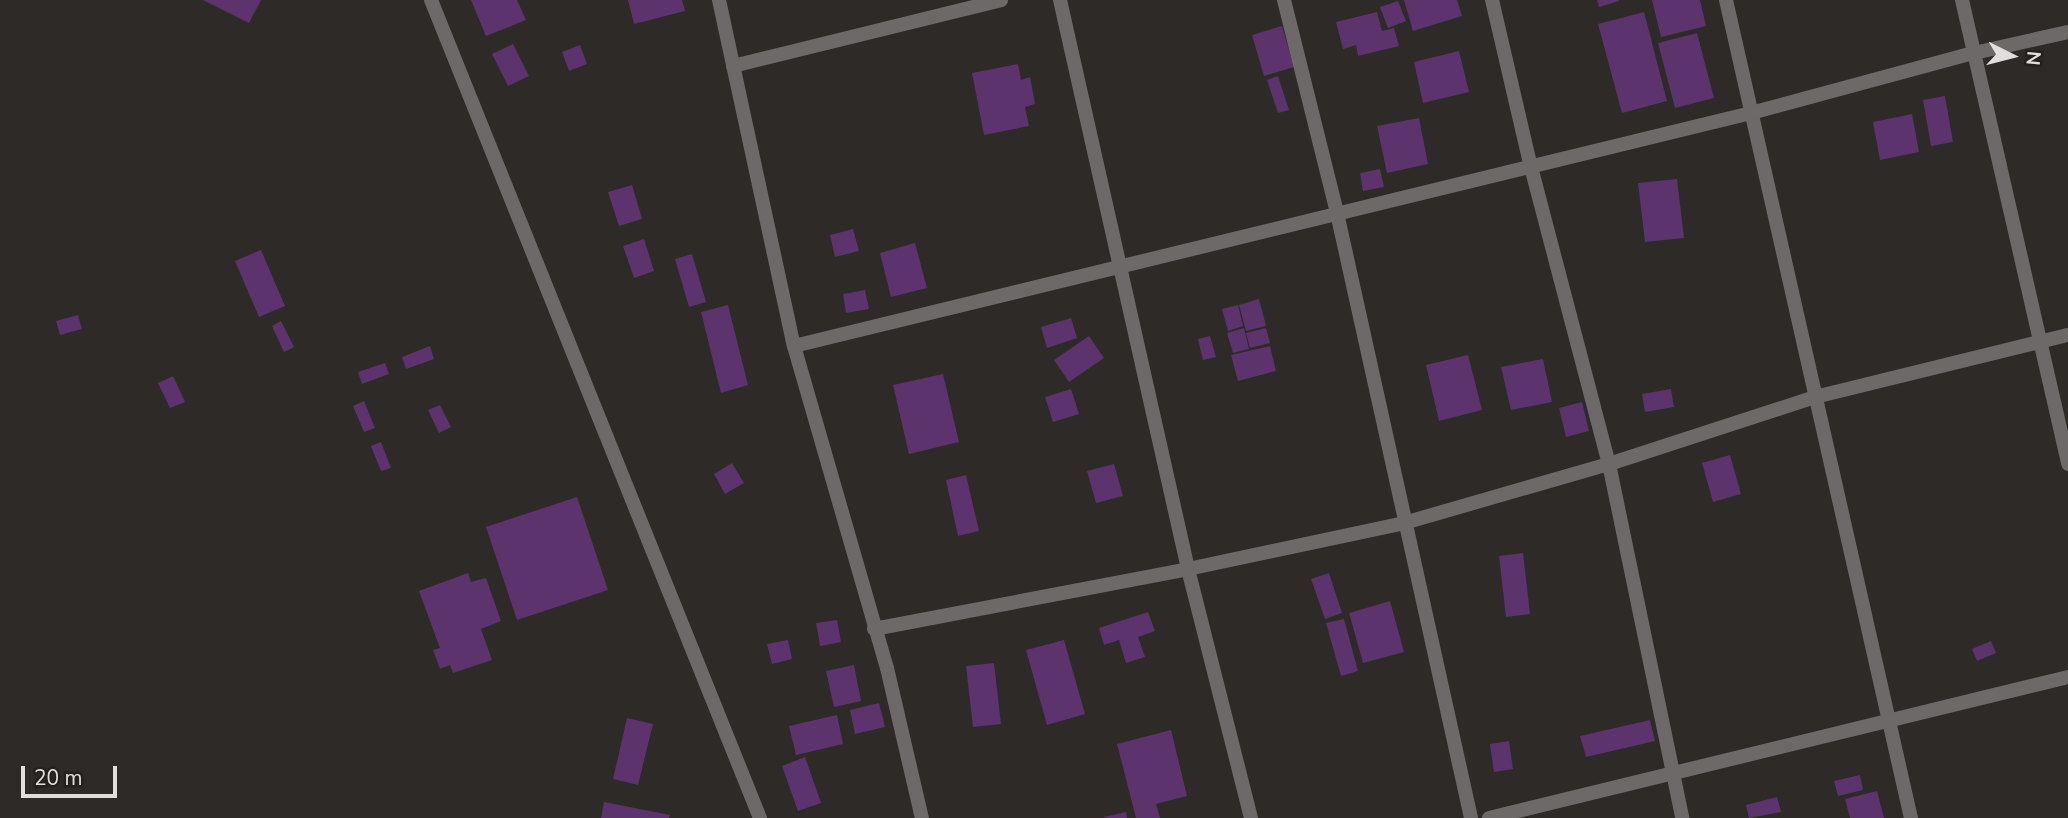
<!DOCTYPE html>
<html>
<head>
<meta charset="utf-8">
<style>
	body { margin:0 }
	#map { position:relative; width:2068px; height:818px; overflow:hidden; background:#2e2a27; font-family:"Nunito Sans",sans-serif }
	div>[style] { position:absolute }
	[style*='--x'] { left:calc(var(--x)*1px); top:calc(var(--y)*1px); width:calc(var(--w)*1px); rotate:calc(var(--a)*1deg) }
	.building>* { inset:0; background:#5c336c }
	.street>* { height:14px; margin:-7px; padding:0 7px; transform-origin:7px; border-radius:7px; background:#6c6968 }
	span { translate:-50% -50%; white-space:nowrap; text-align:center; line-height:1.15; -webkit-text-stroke:6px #24201d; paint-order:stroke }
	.north { position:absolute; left:1977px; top:21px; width:70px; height:70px; -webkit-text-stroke:5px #24201d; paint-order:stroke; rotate:96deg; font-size:19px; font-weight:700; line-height:28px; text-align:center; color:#e2dedd }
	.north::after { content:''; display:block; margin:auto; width:24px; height:32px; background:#e2dedd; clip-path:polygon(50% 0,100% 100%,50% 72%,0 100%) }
	.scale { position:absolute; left:21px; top:766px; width:96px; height:32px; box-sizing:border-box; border:4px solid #e2dedd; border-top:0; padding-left:9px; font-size:21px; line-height:24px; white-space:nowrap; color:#e2dedd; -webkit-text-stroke:5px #24201d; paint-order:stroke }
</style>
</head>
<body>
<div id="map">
	<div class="building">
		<i style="clip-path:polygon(203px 0,261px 0,249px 23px)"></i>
		<i style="clip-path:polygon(471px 0,517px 0,526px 20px,486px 36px)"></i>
		<i style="clip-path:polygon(628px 0,682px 0,685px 11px,634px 24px)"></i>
		<i style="clip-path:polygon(1404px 0,1457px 0,1462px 16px,1413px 31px)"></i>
		<i style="clip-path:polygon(1597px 0,1619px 0,1619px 1px,1599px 7px)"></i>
		<i style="clip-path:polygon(1652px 0,1700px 0,1706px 26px,1661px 37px)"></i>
		<i style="clip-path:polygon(1398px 1px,1406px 21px,1388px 28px,1380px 7px)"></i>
		<i style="clip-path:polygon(1377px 12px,1382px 31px,1394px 28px,1399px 46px,1358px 56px,1356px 45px,1343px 49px,1336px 22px)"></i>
		<i style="clip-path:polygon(1644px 12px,1667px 101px,1622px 113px,1598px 24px)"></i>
		<i style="clip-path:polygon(1282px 26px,1294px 67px,1264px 76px,1252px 35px)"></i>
		<i style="clip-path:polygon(1697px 33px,1714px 98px,1675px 108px,1658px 43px)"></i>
		<i style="clip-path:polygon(513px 44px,529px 76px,508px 86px,492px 54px)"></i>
		<i style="clip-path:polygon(580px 45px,587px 64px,569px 71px,562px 52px)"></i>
		<i style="clip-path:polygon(1459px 51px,1469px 92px,1423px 103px,1414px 62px)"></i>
		<i style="clip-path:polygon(1018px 64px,1021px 80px,1030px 77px,1035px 104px,1025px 107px,1029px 126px,984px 135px,972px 73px)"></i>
		<i style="clip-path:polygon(1278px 76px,1289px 110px,1278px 113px,1267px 80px)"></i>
		<i style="clip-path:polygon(1945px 96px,1953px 142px,1931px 146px,1923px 100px)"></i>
		<i style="clip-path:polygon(1912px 114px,1919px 152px,1880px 160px,1873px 122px)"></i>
		<i style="clip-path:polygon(1419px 118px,1428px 164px,1387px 173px,1377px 126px)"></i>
		<i style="clip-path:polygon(1380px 169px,1384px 187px,1363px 191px,1360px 173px)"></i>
		<i style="clip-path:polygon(1677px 179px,1684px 238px,1645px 242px,1638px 183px)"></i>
		<i style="clip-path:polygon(632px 185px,642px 219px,619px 226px,608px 192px)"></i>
		<i style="clip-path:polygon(853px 229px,859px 251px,835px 257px,830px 235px)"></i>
		<i style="clip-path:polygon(644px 239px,654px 271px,634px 278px,623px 246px)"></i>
		<i style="clip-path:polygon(915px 243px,927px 288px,891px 297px,880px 253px)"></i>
		<i style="clip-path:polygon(261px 250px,285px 306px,259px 317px,235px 261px)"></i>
		<i style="clip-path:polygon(692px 254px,706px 302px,689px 307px,675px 259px)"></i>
		<i style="clip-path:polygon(865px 290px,869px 309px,846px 313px,843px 294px)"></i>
		<i style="clip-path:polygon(1259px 299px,1266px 326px,1246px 331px,1239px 305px)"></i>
		<i style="clip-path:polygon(728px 305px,748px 385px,721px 393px,701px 312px)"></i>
		<i style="clip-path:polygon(1238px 305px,1243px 326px,1228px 331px,1222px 309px)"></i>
		<i style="clip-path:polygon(78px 315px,82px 329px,60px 335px,56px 321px)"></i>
		<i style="clip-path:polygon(1071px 318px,1077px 338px,1047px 348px,1041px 327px)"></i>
		<i style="clip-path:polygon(281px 321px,294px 347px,284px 352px,272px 326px)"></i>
		<i style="clip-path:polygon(1244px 328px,1249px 349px,1233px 353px,1227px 333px)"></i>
		<i style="clip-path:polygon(1266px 328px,1270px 343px,1250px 348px,1246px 333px)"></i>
		<i style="clip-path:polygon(1089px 336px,1104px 358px,1069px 382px,1054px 360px)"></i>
		<i style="clip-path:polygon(1210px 336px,1216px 357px,1203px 360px,1198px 339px)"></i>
		<i style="clip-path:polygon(430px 346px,434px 359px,406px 369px,402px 357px)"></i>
		<i style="clip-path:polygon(1270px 346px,1276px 371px,1238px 381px,1231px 355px)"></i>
		<i style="clip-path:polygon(1468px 355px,1482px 410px,1439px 421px,1426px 365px)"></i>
		<i style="clip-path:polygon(1543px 359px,1552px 402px,1511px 410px,1501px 367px)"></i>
		<i style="clip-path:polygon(385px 363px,389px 374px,362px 384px,358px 372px)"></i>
		<i style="clip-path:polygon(943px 374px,959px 442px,909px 454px,893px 385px)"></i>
		<i style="clip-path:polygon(173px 376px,185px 402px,170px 408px,158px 383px)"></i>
		<i style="clip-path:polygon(1071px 389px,1079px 414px,1053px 422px,1045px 397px)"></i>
		<i style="clip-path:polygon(1671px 389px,1674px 407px,1645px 412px,1642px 394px)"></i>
		<i style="clip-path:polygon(364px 401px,375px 428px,364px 432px,353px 406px)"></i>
		<i style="clip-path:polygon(1582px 402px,1589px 431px,1566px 437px,1559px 408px)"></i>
		<i style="clip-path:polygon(440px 405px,451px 427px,439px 433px,428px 410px)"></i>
		<i style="clip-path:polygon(381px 442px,391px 468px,381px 471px,371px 446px)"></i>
		<i style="clip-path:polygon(1730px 455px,1741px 494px,1713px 502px,1702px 463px)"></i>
		<i style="clip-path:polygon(732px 463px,744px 483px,725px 494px,714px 474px)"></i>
		<i style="clip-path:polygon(1114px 464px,1123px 496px,1096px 503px,1087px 471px)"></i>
		<i style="clip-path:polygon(966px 475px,979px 531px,958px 536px,946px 480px)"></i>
		<i style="clip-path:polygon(577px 497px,608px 590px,517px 620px,486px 527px)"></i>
		<i style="clip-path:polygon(1523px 553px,1530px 614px,1506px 617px,1499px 556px)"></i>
		<i style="clip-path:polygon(468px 573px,471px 582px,486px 578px,501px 621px,481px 629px,492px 660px,453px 673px,450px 665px,440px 669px,433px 650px,440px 648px,419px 591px)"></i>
		<i style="clip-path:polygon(1329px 573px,1342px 613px,1325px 619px,1311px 579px)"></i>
		<i style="clip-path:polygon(1390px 601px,1404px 652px,1363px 663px,1349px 613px)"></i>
		<i style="clip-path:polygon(1148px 612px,1155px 631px,1138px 637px,1145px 657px,1126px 663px,1119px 640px,1104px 645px,1099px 628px)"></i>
		<i style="clip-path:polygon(1344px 619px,1358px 671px,1341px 676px,1326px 623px)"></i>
		<i style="clip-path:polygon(837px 620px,841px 642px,820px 646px,816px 623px)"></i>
		<i style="clip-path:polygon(788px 640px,792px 659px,772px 664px,767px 644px)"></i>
		<i style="clip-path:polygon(1064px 640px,1085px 714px,1047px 725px,1026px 650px)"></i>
		<i style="clip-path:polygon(1991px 641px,1996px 653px,1977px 661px,1972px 649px)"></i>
		<i style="clip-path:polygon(994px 663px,1001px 724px,973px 727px,966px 666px)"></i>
		<i style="clip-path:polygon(854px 665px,861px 701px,834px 707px,826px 671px)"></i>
		<i style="clip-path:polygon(879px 703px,885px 727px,855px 734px,850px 710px)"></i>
		<i style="clip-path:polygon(837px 715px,843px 744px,796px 755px,789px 726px)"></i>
		<i style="clip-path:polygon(627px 718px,653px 724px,638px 785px,613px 779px)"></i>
		<i style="clip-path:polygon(1650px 720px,1655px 741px,1586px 757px,1580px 736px)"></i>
		<i style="clip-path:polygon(1171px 730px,1187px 796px,1156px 804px,1160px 818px,1136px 818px,1117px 744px)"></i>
		<i style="clip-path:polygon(1509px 741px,1513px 769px,1494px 772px,1490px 744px)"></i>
		<i style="clip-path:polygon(805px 757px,821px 803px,798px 811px,782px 766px)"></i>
		<i style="clip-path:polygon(1860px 775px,1863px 790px,1838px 796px,1834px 781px)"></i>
		<i style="clip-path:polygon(1877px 791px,1884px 818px,1850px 818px,1845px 799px)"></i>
		<i style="clip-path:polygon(1777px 797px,1781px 812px,1749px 818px,1746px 805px)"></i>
		<i style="clip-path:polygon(604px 802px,670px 815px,669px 818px,601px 818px)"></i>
		<i style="clip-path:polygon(1126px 812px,1127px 818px,1104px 818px,1104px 817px)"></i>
	</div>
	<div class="street">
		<i style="--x:431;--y:0;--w:882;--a:68.09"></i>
		<i style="--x:719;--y:0;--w:354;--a:77.8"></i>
		<i style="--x:794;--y:346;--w:335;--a:73.9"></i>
		<i style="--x:887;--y:668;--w:154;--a:76.9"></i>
		<i style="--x:1060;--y:0;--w:583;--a:77.32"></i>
		<i style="--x:1188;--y:569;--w:257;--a:75.8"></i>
		<i style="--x:1284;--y:0;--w:219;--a:76"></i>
		<i style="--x:1337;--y:213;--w:620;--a:77.51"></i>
		<i style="--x:1492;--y:0;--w:171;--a:76.9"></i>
		<i style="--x:1531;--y:167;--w:307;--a:75.3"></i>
		<i style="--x:1609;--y:464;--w:361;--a:78.3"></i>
		<i style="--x:1726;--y:0;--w:839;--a:77.26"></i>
		<i style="--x:1962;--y:0;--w:476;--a:77.1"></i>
		<i style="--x:733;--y:66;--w:276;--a:-13.8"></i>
		<i style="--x:794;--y:346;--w:985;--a:-13.68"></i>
		<i style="--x:1751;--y:113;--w:231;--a:-15.1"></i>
		<i style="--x:1974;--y:53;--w:96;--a:-12.6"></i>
		<i style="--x:874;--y:629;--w:320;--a:-10.8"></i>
		<i style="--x:1188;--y:569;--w:221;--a:-12"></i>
		<i style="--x:1404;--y:523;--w:213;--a:-16.1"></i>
		<i style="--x:1609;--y:464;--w:217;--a:-18"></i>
		<i style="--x:1815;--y:397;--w:260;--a:-13.8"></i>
		<i style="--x:1489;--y:818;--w:596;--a:-13.69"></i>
	</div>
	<div class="north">N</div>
	<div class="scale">20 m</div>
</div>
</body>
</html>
